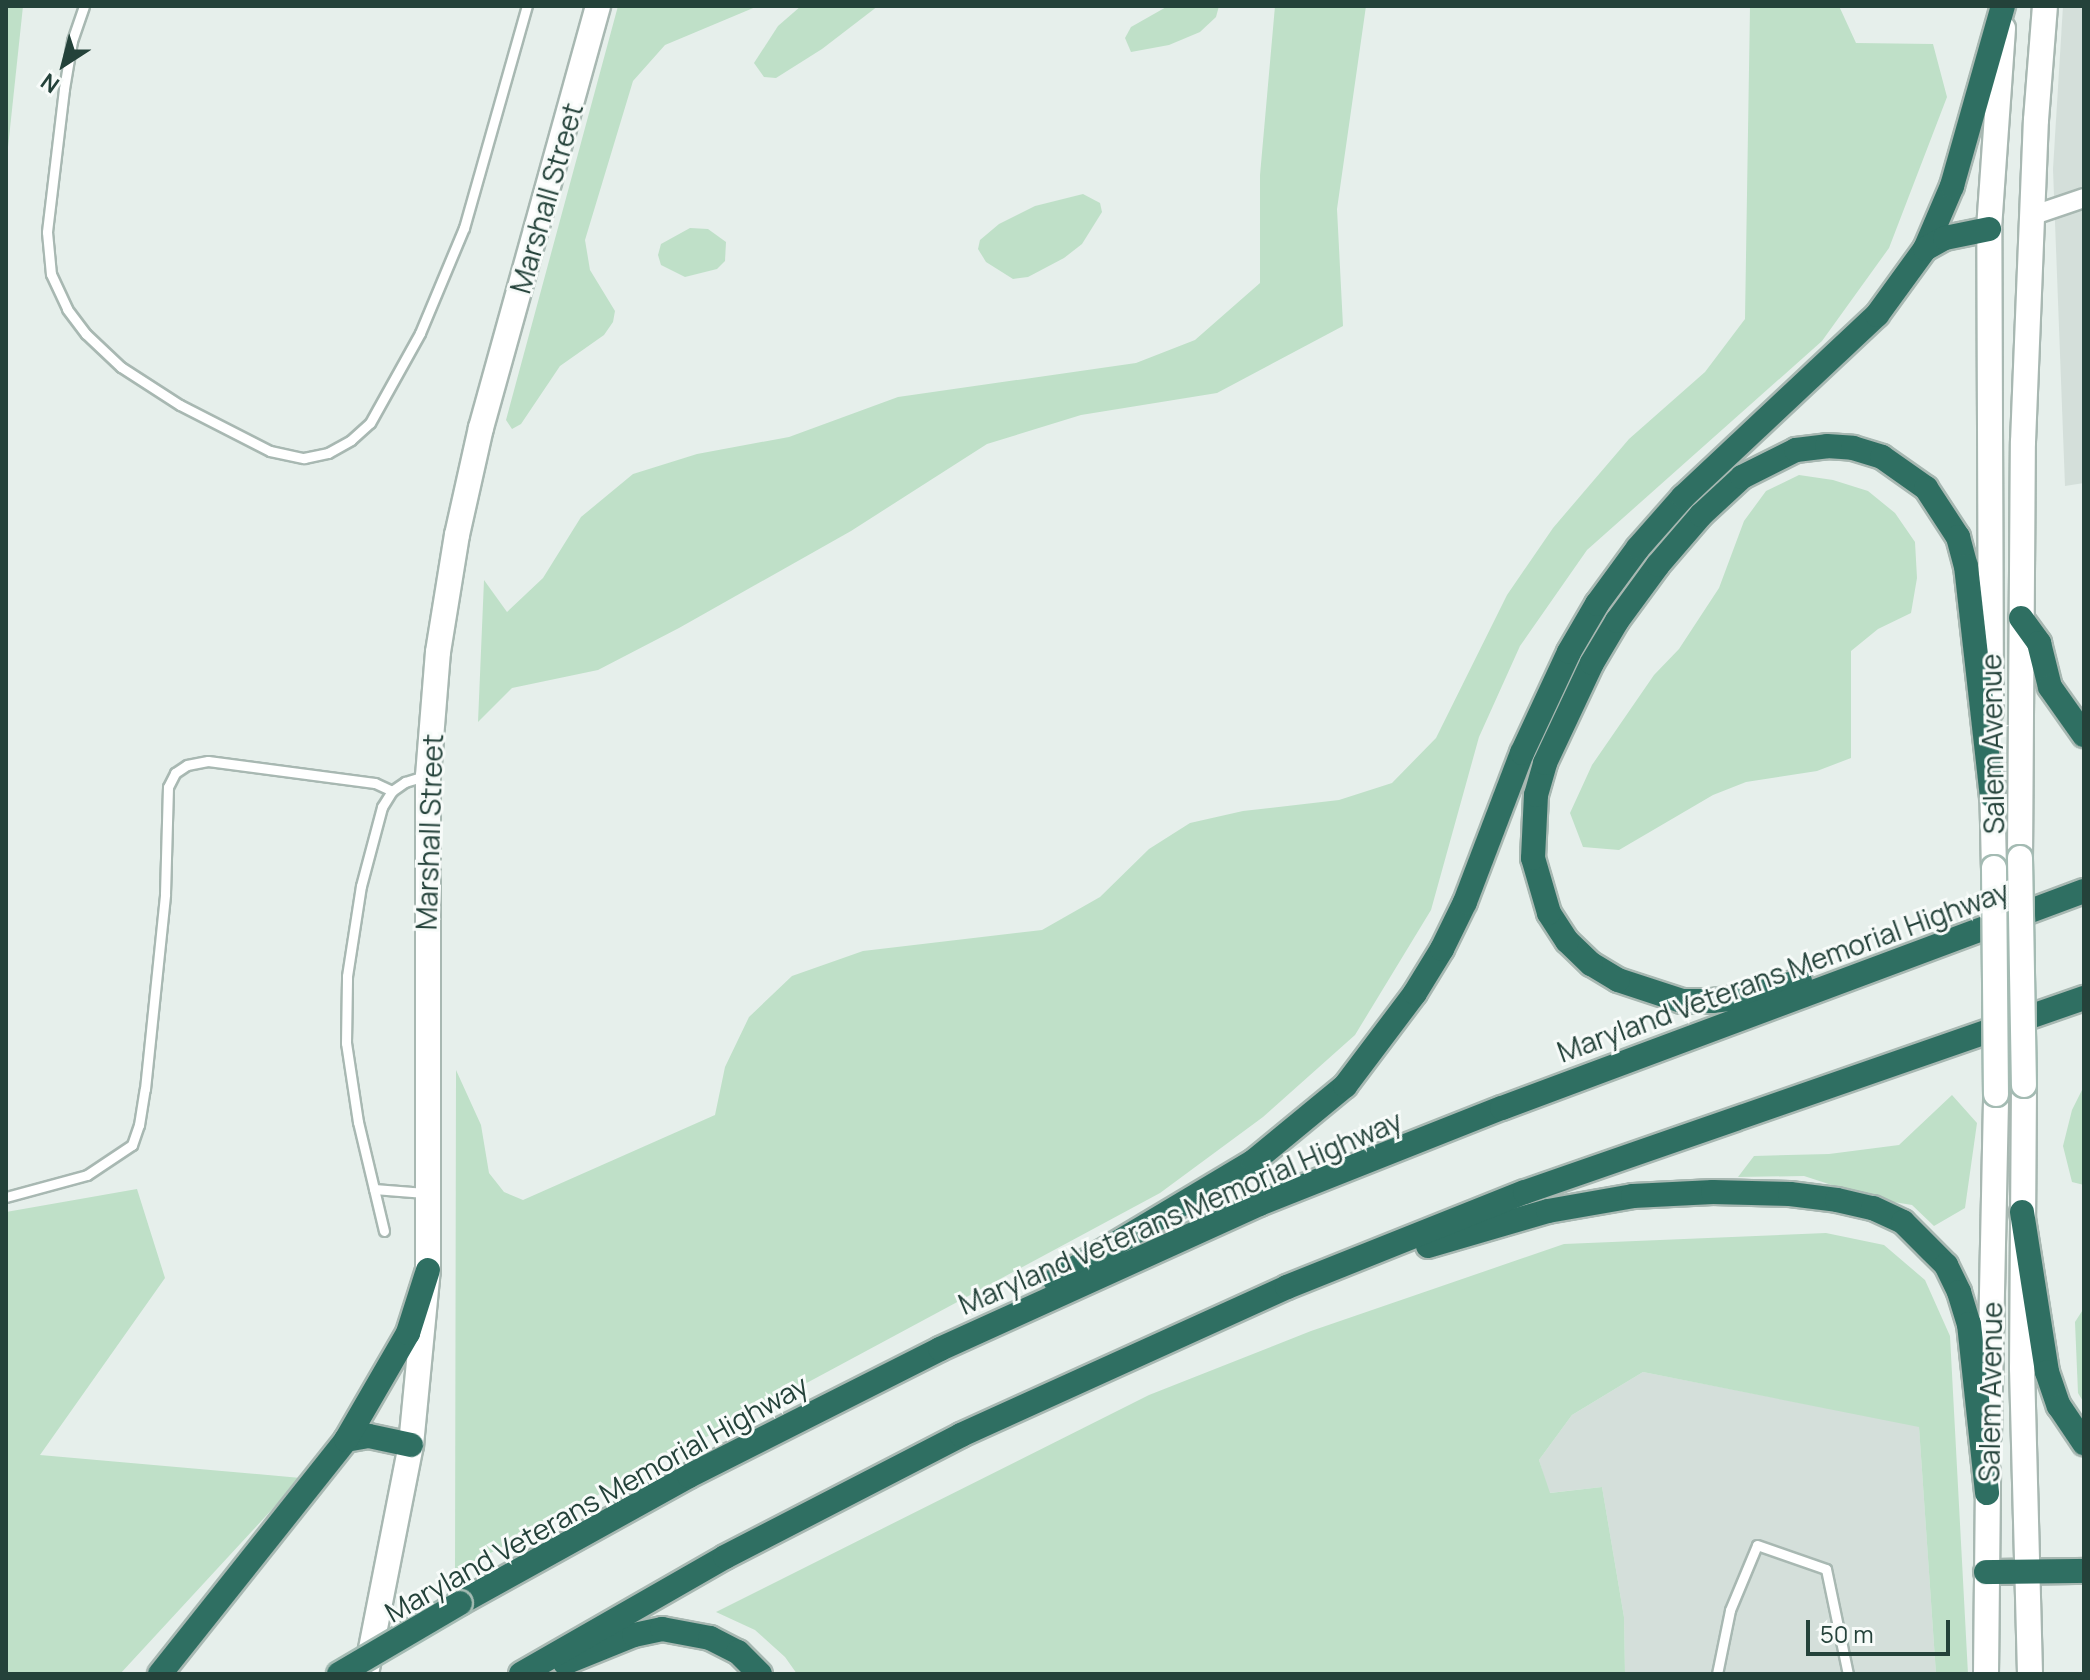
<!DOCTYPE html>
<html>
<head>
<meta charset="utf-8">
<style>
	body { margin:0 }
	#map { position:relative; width:2090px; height:1680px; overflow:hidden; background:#e6efeb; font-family:Manrope,sans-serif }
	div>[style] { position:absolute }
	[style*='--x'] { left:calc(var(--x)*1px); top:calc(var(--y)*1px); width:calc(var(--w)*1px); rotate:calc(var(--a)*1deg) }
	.built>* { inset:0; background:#d4dfda }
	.green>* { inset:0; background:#bfe0c8 }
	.roads { filter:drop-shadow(2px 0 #a8b8b2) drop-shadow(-2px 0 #a8b8b2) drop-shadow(0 2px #a8b8b2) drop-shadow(0 -2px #a8b8b2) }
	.lane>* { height:9px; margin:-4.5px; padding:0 4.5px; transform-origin:4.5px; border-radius:4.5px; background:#fff }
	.street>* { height:18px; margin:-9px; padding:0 9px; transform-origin:9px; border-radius:9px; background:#fff }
	.secondary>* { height:24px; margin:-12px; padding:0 12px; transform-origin:12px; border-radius:12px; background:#fff }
	.highway>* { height:24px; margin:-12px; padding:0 12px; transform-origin:12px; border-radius:12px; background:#2f6f62 }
	.bridges { filter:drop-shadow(2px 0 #a4bbb3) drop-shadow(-2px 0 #a4bbb3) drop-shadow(0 2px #a4bbb3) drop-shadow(0 -2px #a4bbb3) }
	.secondary-bridge>* { height:24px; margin:-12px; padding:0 12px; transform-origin:12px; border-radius:12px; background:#fff }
	.highway-bridge>* { height:24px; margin:-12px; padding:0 12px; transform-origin:12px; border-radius:12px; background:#2f6f62 }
	span { translate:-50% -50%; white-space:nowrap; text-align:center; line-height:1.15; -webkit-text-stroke:6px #f7fbf9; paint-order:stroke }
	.street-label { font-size:28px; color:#24423a }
	.frame { position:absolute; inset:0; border:8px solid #24423a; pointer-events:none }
	.north { position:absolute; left:24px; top:24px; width:80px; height:80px; -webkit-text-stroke:6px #f7fbf9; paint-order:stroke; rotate:216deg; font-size:22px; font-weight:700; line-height:32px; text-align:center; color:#24423a }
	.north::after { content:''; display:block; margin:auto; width:28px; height:36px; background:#24423a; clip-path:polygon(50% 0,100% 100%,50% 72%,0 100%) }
	.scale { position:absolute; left:1806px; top:1620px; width:144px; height:36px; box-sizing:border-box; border:4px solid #24423a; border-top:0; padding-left:10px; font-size:24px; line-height:28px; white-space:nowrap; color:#24423a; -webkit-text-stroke:6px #f7fbf9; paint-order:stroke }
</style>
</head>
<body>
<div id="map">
	<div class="built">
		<i style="clip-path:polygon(2063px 6px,2084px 6px,2084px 483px,2065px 486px,2053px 169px)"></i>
		<i style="clip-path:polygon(1643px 1372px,1919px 1426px,1936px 1674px,1625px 1674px,1624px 1617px,1602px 1487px,1549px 1493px,1539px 1460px,1572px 1415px)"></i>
	</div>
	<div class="green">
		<i style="clip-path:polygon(6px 6px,23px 6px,6px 166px)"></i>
		<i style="clip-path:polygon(618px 6px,758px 6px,665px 45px,633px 81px,585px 240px,590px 270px,615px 311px,613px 322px,604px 335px,560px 366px,521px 424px,512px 429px,506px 420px)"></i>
		<i style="clip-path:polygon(801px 6px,878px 6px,822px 49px,776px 78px,764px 77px,754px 63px,778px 26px)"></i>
		<i style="clip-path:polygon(1168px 6px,1219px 6px,1216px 17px,1200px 32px,1169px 45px,1131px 52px,1125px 38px,1131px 27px)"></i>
		<i style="clip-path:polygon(1275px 6px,1366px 6px,1337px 209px,1343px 326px,1217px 393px,1081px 415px,987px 444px,851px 531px,679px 628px,598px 670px,512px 688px,478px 722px,484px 580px,507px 612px,543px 578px,581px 517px,633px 474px,697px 454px,789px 437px,898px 397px,1136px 363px,1195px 340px,1260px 283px,1260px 175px)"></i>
		<i style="clip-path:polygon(1750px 6px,1839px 6px,1856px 43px,1933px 44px,1947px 97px,1889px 248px,1822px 341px,1587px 550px,1520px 646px,1479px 737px,1431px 910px,1355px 1035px,1263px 1117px,1160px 1193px,455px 1572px,456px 1070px,481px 1125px,489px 1173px,504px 1192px,523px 1200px,715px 1115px,725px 1067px,749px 1017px,792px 976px,863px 951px,1042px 930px,1100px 897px,1149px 849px,1190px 823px,1243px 811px,1339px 800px,1392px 783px,1436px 738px,1507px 595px,1553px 528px,1629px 439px,1705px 372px,1745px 319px)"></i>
		<i style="clip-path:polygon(1083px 194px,1100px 203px,1102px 212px,1082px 244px,1064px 258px,1028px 277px,1013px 279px,986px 262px,978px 249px,980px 240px,999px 224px,1035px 206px)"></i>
		<i style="clip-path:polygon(690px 228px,708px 229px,726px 242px,725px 261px,717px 269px,685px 277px,661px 265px,658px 255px,661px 244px)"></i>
		<i style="clip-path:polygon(1799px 475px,1833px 480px,1868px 491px,1895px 513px,1915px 542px,1917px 578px,1911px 613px,1878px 629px,1851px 651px,1851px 758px,1817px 771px,1746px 782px,1713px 795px,1619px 850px,1583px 847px,1570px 813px,1592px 765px,1654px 675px,1679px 649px,1719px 588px,1744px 521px,1766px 491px)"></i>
		<i style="clip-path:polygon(2084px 1086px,2084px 1185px,2072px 1182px,2063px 1146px,2072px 1110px)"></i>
		<i style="clip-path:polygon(1952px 1095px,1977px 1123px,1965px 1208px,1934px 1226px,1912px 1205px,1875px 1199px,1804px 1176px,1738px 1177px,1754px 1156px,1829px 1154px,1899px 1145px)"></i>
		<i style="clip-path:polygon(137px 1189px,165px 1278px,40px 1455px,301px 1478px,120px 1674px,6px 1674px,6px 1212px)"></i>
		<i style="clip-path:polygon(1826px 1233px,1884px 1245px,1925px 1280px,1950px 1336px,1968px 1674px,1936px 1674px,1919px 1427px,1643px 1372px,1572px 1415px,1539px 1460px,1550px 1493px,1602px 1487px,1624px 1617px,1625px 1674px,797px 1674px,785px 1657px,755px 1630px,716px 1612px,1149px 1395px,1311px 1331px,1564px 1244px)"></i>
		<i style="clip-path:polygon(2084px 1308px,2084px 1403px,2078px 1393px,2075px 1322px)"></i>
	</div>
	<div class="roads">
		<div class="lane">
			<i style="--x:84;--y:6;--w:37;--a:109"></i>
			<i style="--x:72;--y:41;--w:49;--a:99.5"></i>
			<i style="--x:64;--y:89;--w:144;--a:96.8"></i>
			<i style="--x:47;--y:232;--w:42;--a:84.6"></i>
			<i style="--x:51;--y:274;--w:38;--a:65"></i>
			<i style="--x:67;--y:309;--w:31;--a:53"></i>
			<i style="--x:86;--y:334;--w:48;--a:43.3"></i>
			<i style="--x:121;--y:367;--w:70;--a:32.8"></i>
			<i style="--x:180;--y:405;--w:101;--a:27.1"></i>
			<i style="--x:270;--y:451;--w:35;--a:12"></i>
			<i style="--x:304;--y:458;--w:25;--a:-12"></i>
			<i style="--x:328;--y:453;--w:26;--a:-29"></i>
			<i style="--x:351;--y:440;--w:25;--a:-42"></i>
			<i style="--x:370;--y:423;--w:103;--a:-60.9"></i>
			<i style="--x:420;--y:333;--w:114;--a:-67.3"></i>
			<i style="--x:464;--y:228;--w:231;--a:-74.2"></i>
			<i style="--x:374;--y:1189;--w:51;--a:4.5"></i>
			<i style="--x:6;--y:1197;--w:84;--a:-15.2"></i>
			<i style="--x:87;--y:1175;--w:54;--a:-33.7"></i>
			<i style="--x:132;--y:1145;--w:21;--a:-71"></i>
			<i style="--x:139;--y:1125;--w:36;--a:-81"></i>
			<i style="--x:145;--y:1089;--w:196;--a:-84.1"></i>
			<i style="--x:165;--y:894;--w:107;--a:-88.4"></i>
			<i style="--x:168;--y:787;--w:16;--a:-63"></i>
			<i style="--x:175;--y:773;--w:14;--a:-34"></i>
			<i style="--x:187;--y:765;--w:21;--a:-11"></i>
			<i style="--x:208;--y:761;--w:168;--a:7.5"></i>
			<i style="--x:375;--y:783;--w:19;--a:25"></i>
			<i style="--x:384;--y:1231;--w:112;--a:-103.4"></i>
			<i style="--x:358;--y:1122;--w:80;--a:-98.6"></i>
			<i style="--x:346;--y:1043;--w:67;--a:-89.1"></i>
			<i style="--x:347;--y:976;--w:91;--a:-81.2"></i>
			<i style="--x:361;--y:886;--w:82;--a:-75.1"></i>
			<i style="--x:382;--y:807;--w:19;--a:-58"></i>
			<i style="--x:392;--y:791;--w:16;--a:-35"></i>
			<i style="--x:405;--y:782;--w:21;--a:-17"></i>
			<i style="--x:1717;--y:1674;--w:65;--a:-78.5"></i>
			<i style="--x:1730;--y:1610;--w:70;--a:-67.4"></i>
			<i style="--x:1757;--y:1545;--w:73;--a:19.2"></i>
			<i style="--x:1826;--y:1569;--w:107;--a:78.2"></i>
		</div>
		<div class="street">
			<i style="--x:2031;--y:216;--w:56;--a:-18.8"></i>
		</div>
		<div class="secondary">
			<i style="--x:1991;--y:711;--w:482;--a:-90.2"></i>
			<i style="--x:1989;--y:229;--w:201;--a:-86"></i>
			<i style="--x:1992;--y:776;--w:92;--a:88.8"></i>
			<i style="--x:2020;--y:858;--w:416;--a:-89.6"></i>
			<i style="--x:2023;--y:442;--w:322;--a:-87.7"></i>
			<i style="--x:2036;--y:120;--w:114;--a:-85.5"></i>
			<i style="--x:2024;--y:1085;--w:283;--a:90.4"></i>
			<i style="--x:2022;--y:1368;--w:306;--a:88.5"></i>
			<i style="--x:1989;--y:1435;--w:341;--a:-88.8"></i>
			<i style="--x:366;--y:1674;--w:233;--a:-78.9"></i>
			<i style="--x:411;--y:1445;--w:176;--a:-84.5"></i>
			<i style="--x:428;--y:1270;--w:494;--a:-90"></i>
			<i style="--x:428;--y:776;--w:124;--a:-85.4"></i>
			<i style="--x:438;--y:652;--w:119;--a:-80.8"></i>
			<i style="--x:457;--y:535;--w:110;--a:-77.4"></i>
			<i style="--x:481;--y:428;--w:438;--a:-74.5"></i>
			<i style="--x:1986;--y:1674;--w:202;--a:-89.4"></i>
		</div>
		<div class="highway">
			<i style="--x:1925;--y:249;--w:69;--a:-66.8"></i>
			<i style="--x:1952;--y:186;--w:187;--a:-74.2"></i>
			<i style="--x:2021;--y:618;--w:31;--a:54"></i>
			<i style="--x:2039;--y:643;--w:45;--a:76"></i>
			<i style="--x:2050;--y:687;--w:59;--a:54.7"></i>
			<i style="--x:1800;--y:981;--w:57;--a:163.8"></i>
			<i style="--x:1745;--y:997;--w:33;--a:173"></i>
			<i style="--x:1712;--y:1001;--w:30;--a:180"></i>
			<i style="--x:1682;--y:1001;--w:67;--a:-161.8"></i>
			<i style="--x:1618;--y:980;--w:31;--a:-149"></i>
			<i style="--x:1591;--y:964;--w:33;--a:-136"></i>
			<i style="--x:1567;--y:941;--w:33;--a:-123"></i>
			<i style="--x:1549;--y:913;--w:57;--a:-106.2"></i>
			<i style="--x:1533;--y:858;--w:63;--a:-87.3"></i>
			<i style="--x:1536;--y:795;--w:33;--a:-74"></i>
			<i style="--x:1545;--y:763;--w:110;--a:-64.8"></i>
			<i style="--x:1592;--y:663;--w:49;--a:-59.2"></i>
			<i style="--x:1617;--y:621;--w:69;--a:-53.8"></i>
			<i style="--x:1658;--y:565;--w:66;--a:-49.3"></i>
			<i style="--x:1701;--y:515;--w:56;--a:-42.8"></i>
			<i style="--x:1742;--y:477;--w:60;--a:-26.6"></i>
			<i style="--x:1796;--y:450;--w:31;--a:-7"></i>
			<i style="--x:1827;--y:446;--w:26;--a:4"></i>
			<i style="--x:1853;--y:448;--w:30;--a:17"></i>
			<i style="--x:1882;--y:457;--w:54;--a:35.2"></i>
			<i style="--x:1926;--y:488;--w:59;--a:56.9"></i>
			<i style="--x:1958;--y:537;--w:30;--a:75"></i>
			<i style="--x:1966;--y:566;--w:231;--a:83.6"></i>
			<i style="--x:2022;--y:1212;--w:162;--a:81.1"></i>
			<i style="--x:2047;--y:1372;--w:36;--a:71"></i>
			<i style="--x:2059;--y:1406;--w:45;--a:56"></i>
			<i style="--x:1428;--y:1246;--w:125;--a:-16.3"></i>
			<i style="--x:1548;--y:1211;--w:86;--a:-10"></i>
			<i style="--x:1633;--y:1196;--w:80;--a:-2.9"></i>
			<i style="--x:1713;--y:1192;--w:77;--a:1.5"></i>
			<i style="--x:1790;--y:1194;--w:47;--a:7.3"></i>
			<i style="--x:1837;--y:1200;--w:37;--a:13"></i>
			<i style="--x:1873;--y:1208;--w:33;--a:25"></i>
			<i style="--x:1903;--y:1222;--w:61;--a:45"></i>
			<i style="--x:1946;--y:1265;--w:30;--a:64"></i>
			<i style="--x:1959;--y:1292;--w:34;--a:73"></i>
			<i style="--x:1969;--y:1324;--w:170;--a:83.9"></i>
			<i style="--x:1055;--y:1280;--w:232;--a:-30.9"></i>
			<i style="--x:1254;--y:1161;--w:118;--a:-39.5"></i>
			<i style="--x:1345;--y:1086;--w:116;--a:-53"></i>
			<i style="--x:1415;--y:993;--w:52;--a:-58.5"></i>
			<i style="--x:1442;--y:949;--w:52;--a:-63.9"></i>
			<i style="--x:1465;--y:902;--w:160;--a:-69.1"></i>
			<i style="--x:1522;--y:753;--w:111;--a:-65"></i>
			<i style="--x:1569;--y:652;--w:56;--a:-59.7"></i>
			<i style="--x:1597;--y:604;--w:69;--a:-53.8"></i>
			<i style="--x:1638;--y:548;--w:68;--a:-48.6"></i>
			<i style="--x:1683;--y:497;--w:266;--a:-43.2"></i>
			<i style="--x:1877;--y:315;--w:82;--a:-54"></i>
			<i style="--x:1925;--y:249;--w:23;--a:-29"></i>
			<i style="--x:1945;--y:238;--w:45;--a:-11.6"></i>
			<i style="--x:346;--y:1440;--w:23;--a:-10"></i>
			<i style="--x:369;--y:1436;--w:43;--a:12.1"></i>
			<i style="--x:1986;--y:1572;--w:98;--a:-0.6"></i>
			<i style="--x:460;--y:1603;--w:262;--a:-29"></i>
			<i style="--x:689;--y:1476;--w:281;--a:-26.8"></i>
			<i style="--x:940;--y:1349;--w:350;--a:-24.4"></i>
			<i style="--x:1259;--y:1204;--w:261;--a:-21.6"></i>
			<i style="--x:1502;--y:1108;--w:621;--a:-20.45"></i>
			<i style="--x:565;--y:1663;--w:74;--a:-22.1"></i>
			<i style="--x:634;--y:1635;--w:29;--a:-12"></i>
			<i style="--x:662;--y:1629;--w:49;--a:10.6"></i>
			<i style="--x:710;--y:1638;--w:31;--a:27"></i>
			<i style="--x:738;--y:1652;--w:31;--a:45"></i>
			<i style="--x:160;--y:1674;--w:299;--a:-51.5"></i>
			<i style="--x:346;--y:1440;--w:124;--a:-59.9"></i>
			<i style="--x:408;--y:1333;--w:66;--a:-72.4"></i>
			<i style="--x:521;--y:1674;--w:235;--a:-29.8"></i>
			<i style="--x:725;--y:1557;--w:266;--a:-27.3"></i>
			<i style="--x:961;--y:1435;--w:358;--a:-24.4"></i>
			<i style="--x:1287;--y:1287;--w:256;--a:-21.8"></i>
			<i style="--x:1525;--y:1192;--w:592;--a:-19.14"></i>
		</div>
	</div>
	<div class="bridges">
		<div class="secondary-bridge">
			<i style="--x:2020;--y:858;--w:227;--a:89"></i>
			<i style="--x:1994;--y:868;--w:226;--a:89.5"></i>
		</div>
		<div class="highway-bridge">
			<i style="--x:339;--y:1674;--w:140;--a:-30.4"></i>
		</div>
	</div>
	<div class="street-label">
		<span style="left:546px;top:198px;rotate:-74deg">Marshall Street</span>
		<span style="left:1992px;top:744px;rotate:-91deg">Salem Avenue</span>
		<span style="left:429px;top:832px;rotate:-88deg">Marshall Street</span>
		<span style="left:1783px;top:971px;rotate:-20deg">Maryland Veterans Memorial Highway</span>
		<span style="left:1180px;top:1212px;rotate:-23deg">Maryland Veterans Memorial Highway</span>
		<span style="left:1990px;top:1392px;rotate:-89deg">Salem Avenue</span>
		<span style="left:596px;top:1498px;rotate:-29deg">Maryland Veterans Memorial Highway</span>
	</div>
	<div class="frame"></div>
	<div class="north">N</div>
	<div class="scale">50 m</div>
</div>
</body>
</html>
